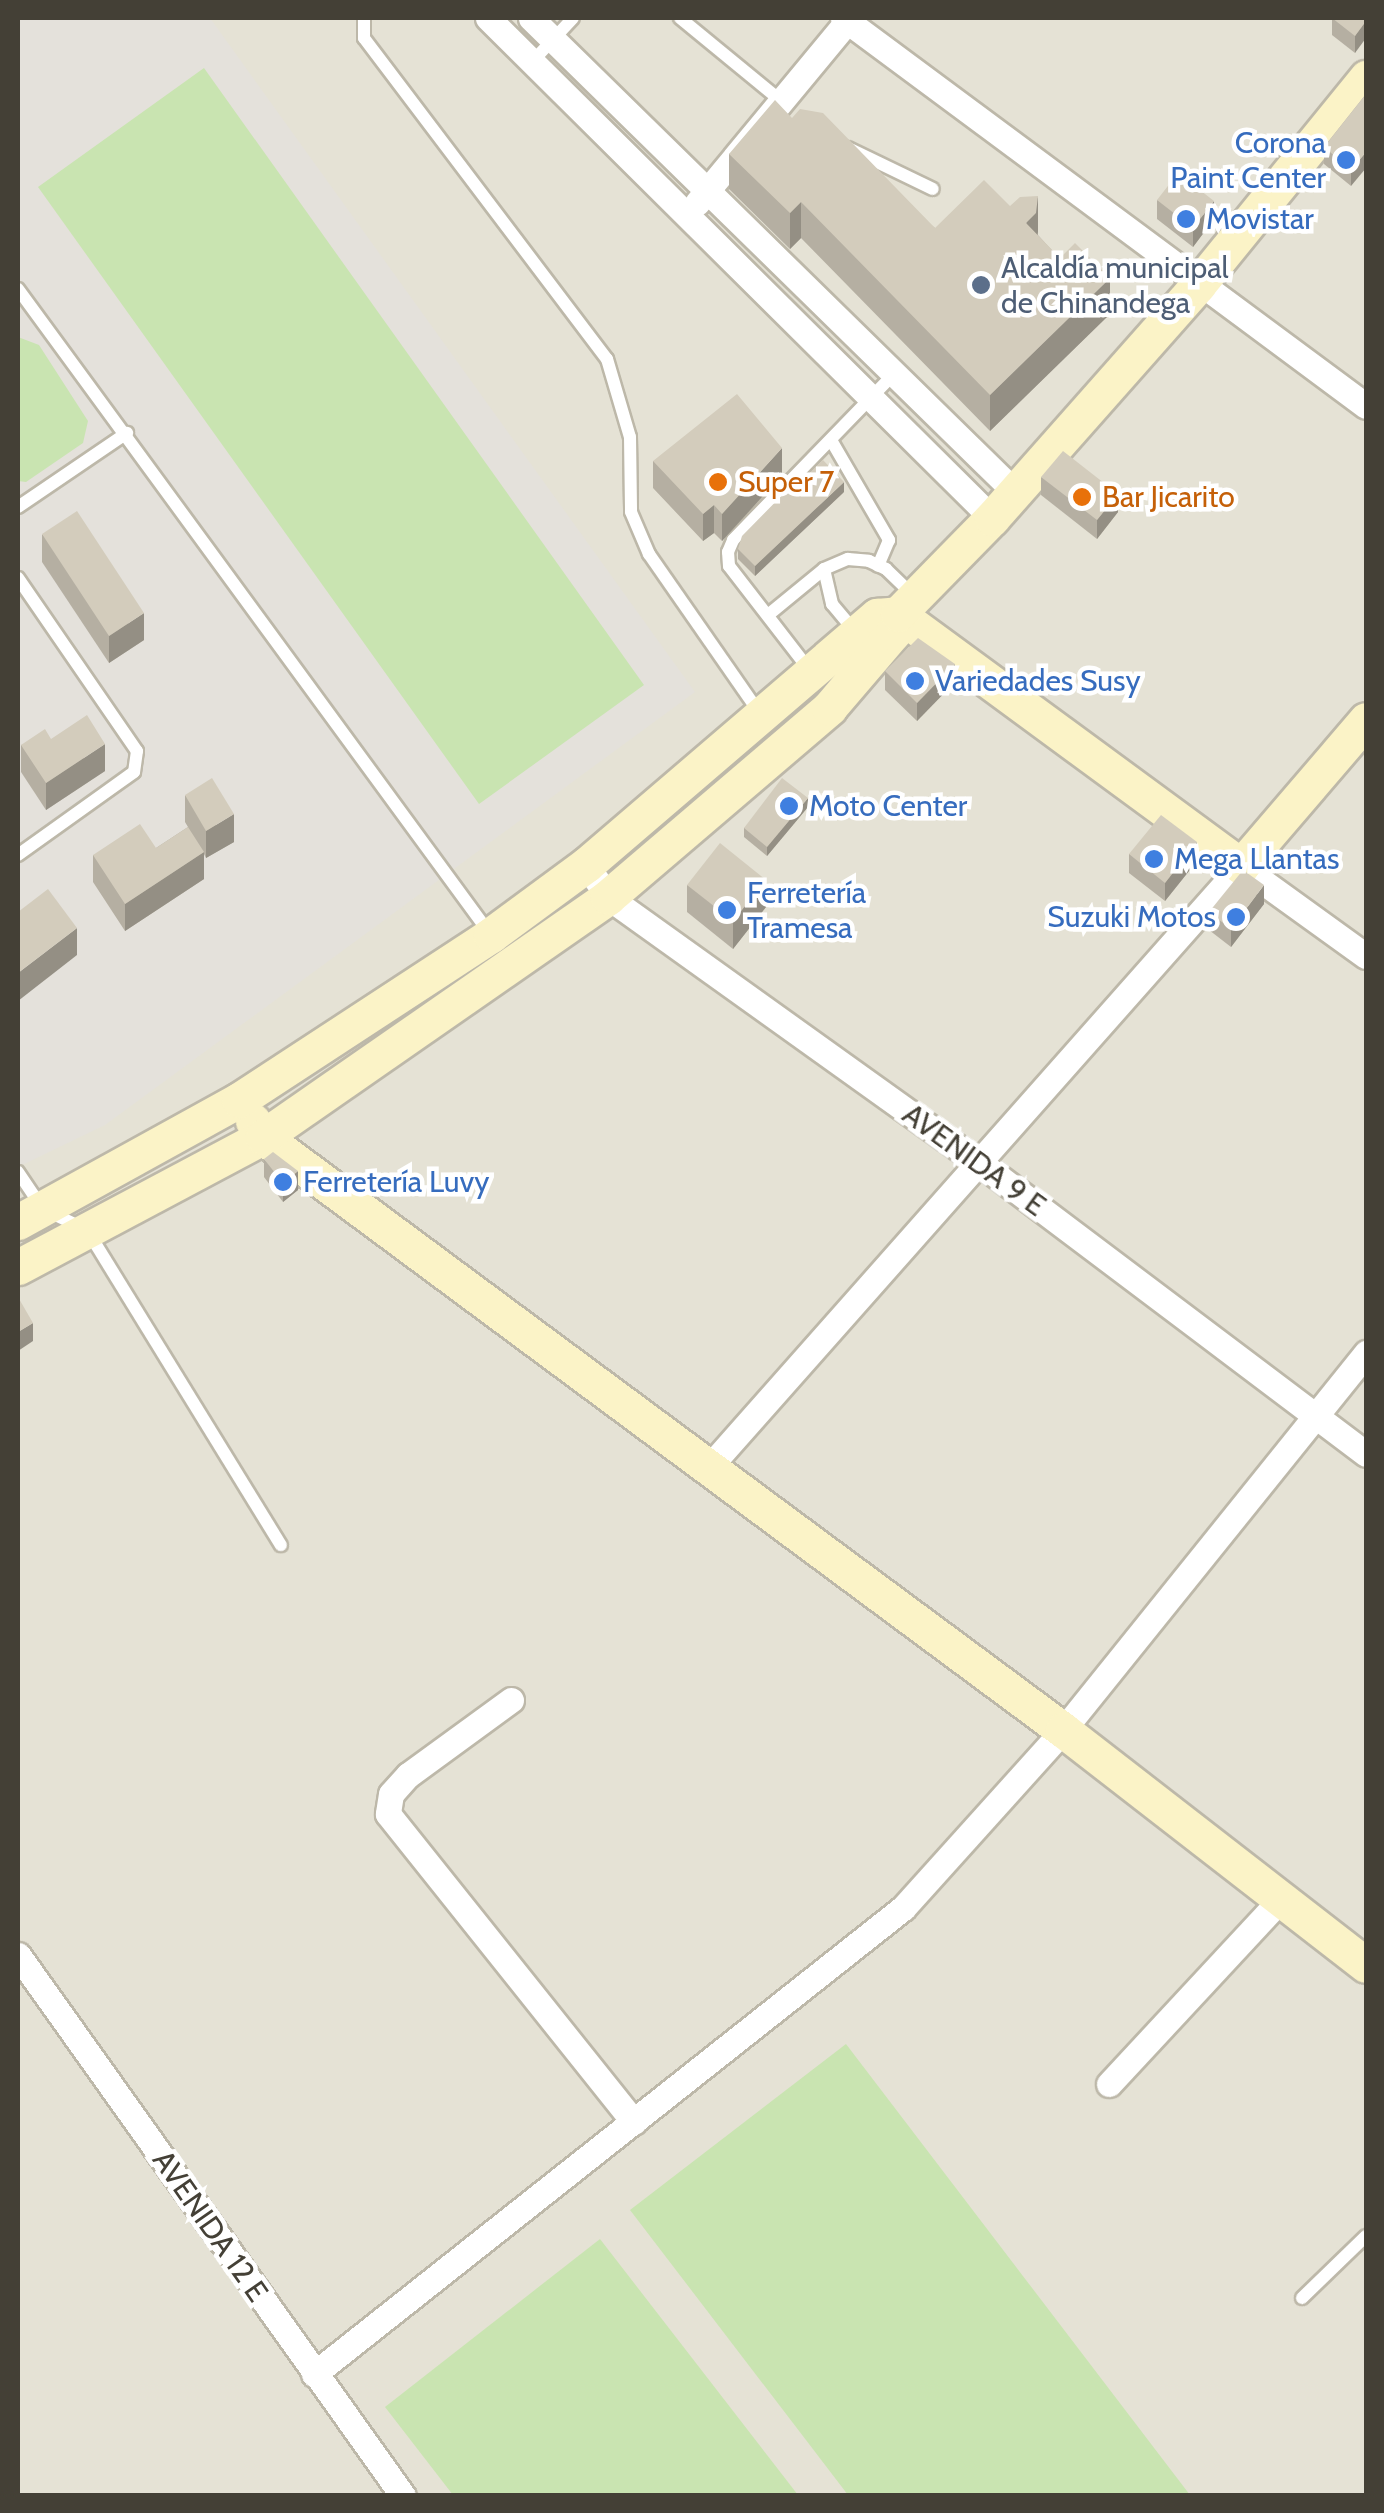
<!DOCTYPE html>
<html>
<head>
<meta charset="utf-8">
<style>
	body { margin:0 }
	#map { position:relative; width:1384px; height:2513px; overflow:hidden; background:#f2efe6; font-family:Cabin,sans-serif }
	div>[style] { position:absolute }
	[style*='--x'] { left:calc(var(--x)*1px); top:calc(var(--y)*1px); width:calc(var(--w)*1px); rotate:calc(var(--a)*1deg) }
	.residential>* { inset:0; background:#e5e2d5 }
	.industrial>* { inset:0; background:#e4e1db }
	.green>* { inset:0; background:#c9e4b1 }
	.roads { filter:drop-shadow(2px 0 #bdb8a9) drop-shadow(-2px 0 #bdb8a9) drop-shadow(0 2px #bdb8a9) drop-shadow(0 -2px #bdb8a9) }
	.lane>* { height:12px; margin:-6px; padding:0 6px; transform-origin:6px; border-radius:6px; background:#fff }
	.street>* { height:25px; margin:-12.5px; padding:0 12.5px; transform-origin:12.5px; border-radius:12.5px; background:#fff }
	.secondary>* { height:35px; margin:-17.5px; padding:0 17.5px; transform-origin:17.5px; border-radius:17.5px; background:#fbf3c7 }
	.wall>* { inset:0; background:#b5afa2 }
	.shaded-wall>* { inset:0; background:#948f84 }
	.building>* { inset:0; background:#d3ccbc }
	.dots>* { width:28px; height:28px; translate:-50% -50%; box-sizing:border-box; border:5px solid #fff; border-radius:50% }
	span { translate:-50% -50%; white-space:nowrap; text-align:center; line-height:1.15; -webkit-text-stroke:9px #fff; paint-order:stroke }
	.shop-label { font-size:30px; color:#366cbe }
	.right { translate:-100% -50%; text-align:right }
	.left { translate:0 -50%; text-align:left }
	.service-label { font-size:30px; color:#4e5e75 }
	.food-label { font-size:30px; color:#c56008 }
	.street-label { font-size:30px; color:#444036 }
	.frame { position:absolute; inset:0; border:20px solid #444036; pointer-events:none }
</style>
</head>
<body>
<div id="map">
	<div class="residential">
		<i style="clip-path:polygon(18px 18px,1366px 18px,1366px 2495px,18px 2495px)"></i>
	</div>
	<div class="industrial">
		<i style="clip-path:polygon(18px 18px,210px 18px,695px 692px,105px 1125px,18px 1167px)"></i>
	</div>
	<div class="green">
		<i style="clip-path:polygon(204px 68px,644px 685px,479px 804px,38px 187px)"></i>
		<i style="clip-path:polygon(18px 337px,39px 345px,88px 421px,83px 443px,26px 482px,18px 481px)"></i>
		<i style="clip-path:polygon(846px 2044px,1190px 2495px,848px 2495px,630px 2210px)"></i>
		<i style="clip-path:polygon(600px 2239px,798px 2495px,453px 2495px,385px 2407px)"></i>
	</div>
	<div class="roads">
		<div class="lane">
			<i style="--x:364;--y:18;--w:20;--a:90"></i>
			<i style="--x:364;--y:38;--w:403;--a:52.9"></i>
			<i style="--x:607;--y:359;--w:81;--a:73.6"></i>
			<i style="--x:630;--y:437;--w:75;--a:89.2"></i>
			<i style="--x:631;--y:512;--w:46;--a:66.8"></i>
			<i style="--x:649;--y:554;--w:193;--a:55.2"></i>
			<i style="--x:680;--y:18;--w:131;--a:39.4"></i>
			<i style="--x:532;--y:62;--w:60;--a:-47"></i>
			<i style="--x:848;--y:148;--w:94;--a:25.8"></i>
			<i style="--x:18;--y:289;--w:799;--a:53.8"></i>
			<i style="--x:831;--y:440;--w:116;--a:59.9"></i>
			<i style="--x:889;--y:540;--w:28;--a:113"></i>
			<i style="--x:18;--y:507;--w:132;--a:-34.2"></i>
			<i style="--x:824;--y:569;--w:36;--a:77"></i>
			<i style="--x:832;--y:604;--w:35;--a:50"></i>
			<i style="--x:18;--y:578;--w:210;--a:55.5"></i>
			<i style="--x:137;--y:751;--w:21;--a:98"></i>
			<i style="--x:134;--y:772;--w:143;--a:144.4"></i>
			<i style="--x:768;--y:615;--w:72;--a:-39.4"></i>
			<i style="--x:824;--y:569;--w:26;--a:-23"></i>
			<i style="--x:848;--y:559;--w:21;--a:5"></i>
			<i style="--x:869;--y:561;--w:19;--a:25"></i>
			<i style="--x:886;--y:569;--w:37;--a:44"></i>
			<i style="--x:811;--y:672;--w:134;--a:-127.7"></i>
			<i style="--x:729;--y:566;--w:14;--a:-94"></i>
			<i style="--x:728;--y:552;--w:13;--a:-67"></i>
			<i style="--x:733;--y:540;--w:231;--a:-45.9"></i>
			<i style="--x:18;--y:1172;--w:45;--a:56"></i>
			<i style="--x:43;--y:1209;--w:49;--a:25.5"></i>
			<i style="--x:87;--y:1230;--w:370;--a:58.4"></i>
			<i style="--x:1302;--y:2298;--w:89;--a:-44.1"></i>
		</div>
		<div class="street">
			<i style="--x:488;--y:18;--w:710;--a:44.77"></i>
			<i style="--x:531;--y:18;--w:677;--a:44.4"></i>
			<i style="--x:843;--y:18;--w:651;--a:36.57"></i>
			<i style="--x:697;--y:203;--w:240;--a:-50.4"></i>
			<i style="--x:586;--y:865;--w:39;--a:55"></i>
			<i style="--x:608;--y:897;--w:457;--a:35.6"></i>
			<i style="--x:980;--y:1163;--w:483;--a:37"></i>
			<i style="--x:710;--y:1466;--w:801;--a:-48.49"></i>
			<i style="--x:1241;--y:866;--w:154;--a:35.8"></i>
			<i style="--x:511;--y:1700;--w:127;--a:143.9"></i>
			<i style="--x:408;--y:1775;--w:25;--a:132"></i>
			<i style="--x:391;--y:1794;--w:20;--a:99"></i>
			<i style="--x:388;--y:1814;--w:394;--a:51.4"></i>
			<i style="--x:18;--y:1955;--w:664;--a:54.56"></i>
			<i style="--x:1109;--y:2084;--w:253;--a:-47.1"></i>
			<i style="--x:314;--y:2374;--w:751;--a:-38.35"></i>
			<i style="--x:903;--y:1908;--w:239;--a:-48"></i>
			<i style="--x:1063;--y:1730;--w:484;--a:-51.2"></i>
		</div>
		<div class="secondary">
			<i style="--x:253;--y:1121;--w:19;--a:58"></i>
			<i style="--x:263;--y:1137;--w:996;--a:36.55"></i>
			<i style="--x:1063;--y:1730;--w:383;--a:37.8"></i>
			<i style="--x:18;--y:1222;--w:252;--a:-28.9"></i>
			<i style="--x:239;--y:1100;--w:301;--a:-33.2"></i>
			<i style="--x:491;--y:935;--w:118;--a:-36.4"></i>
			<i style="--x:586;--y:865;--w:383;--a:-40.6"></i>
			<i style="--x:877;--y:616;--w:21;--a:-5"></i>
			<i style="--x:898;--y:614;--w:426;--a:36.3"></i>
			<i style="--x:1241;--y:866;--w:192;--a:-49.4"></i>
			<i style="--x:18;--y:1267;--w:277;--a:-28"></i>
			<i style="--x:263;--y:1137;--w:420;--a:-34.8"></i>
			<i style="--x:608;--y:897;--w:291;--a:-40.5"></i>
			<i style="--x:829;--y:708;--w:99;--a:-49.5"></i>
			<i style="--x:893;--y:633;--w:20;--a:-75"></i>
			<i style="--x:898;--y:614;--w:134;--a:-45.6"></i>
			<i style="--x:992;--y:518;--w:311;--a:-48.5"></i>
			<i style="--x:1198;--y:285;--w:267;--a:-50.9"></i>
		</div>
	</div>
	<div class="wall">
		<i style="clip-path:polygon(1332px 18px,1366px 18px,1355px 53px,1332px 35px)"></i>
		<i style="clip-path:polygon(1366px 94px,1351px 186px,1324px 164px,1324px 147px)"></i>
		<i style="clip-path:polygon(792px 118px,935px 228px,1037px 234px,1110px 314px,990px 431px,801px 238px,790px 249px,729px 189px,729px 154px)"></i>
		<i style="clip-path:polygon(1157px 200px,1214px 219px,1193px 247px,1157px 219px)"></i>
		<i style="clip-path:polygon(653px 461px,782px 475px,722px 541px,714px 533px,703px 541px,653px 488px)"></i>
		<i style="clip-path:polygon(1041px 477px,1118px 512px,1097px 539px,1041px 495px)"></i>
		<i style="clip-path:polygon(844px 492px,755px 576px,738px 559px,738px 549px)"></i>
		<i style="clip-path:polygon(42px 534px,144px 640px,109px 663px,42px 562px)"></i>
		<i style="clip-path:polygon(885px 671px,955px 682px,917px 721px,885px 690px)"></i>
		<i style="clip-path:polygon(51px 739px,105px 771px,46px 810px,21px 772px,21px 745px)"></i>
		<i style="clip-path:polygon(185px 795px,234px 842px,206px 858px,204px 854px,204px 879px,125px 931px,93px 882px,93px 855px,156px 848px,188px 827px,185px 822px)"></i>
		<i style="clip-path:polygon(808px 807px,767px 856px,744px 837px,744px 828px)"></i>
		<i style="clip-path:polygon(1129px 854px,1197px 861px,1165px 901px,1129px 873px)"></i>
		<i style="clip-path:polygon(687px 885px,766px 907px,733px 949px,687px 912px)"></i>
		<i style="clip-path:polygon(1264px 904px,1231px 947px,1209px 930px,1209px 912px)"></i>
		<i style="clip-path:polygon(264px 1159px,298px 1190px,283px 1202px,264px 1177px)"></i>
	</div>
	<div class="shaded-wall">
		<i style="clip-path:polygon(1366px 21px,1366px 38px,1355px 53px,1355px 36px)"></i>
		<i style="clip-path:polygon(1366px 152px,1366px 168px,1351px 186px,1351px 170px)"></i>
		<i style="clip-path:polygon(1038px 196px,1038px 232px,1036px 248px,1026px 223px)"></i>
		<i style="clip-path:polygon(1214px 201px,1214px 219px,1193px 247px,1193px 228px)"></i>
		<i style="clip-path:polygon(801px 202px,801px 238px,790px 249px,790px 213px)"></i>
		<i style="clip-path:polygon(1110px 278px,1110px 314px,990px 431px,990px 395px)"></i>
		<i style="clip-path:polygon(782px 448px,782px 475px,722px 541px,722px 514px)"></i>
		<i style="clip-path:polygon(844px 482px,844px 492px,755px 576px,755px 566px)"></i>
		<i style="clip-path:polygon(1118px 494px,1118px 512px,1097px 539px,1097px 520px)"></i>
		<i style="clip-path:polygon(714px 505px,714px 533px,703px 541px,703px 514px)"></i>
		<i style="clip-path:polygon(144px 613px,144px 640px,109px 663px,109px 636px)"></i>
		<i style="clip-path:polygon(955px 664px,955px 682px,917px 721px,917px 703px)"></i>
		<i style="clip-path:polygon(105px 744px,105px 771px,46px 810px,46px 783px)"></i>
		<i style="clip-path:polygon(808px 798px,808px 807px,767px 856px,767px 847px)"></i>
		<i style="clip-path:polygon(234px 814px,234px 842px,206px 858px,206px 831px)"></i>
		<i style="clip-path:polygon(1197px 842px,1197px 861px,1165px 901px,1165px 883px)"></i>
		<i style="clip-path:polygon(204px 852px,204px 879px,125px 931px,125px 904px)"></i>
		<i style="clip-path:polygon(766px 880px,766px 907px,733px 949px,733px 921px)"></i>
		<i style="clip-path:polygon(1264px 885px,1264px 904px,1231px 947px,1231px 929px)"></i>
		<i style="clip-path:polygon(77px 928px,77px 955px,18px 1001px,18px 973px)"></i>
		<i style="clip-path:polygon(298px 1171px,298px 1190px,283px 1202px,283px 1183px)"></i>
		<i style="clip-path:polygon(33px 1323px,33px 1341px,18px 1351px,18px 1332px)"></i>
	</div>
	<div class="building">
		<i style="clip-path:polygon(1332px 18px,1366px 18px,1366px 21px,1355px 36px)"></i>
		<i style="clip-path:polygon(1366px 94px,1366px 152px,1351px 170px,1324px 147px)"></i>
		<i style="clip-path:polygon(775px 100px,792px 118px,800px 109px,823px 113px,935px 228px,984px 180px,1010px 206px,1020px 197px,1038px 196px,1036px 213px,1026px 223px,1060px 258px,1075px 243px,1110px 278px,990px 395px,801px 202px,790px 213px,729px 154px)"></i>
		<i style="clip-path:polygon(1178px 173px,1214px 201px,1193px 228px,1157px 200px)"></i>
		<i style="clip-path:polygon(737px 394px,782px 448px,722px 514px,714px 505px,703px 514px,653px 461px)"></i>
		<i style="clip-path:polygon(1063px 451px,1118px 494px,1097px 520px,1041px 477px)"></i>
		<i style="clip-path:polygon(823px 460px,844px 482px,755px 566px,738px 549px,742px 536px,795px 482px,797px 485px)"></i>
		<i style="clip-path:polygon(77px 511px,144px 613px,109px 636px,42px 534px)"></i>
		<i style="clip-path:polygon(918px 638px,955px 664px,917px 703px,885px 671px)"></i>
		<i style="clip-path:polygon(87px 715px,105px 744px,46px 783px,21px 745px,45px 729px,51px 739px)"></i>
		<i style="clip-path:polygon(212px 778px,234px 814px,206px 831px,185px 795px)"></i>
		<i style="clip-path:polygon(782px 778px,808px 798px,767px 847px,744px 828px)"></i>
		<i style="clip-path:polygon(1161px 815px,1197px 842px,1165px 883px,1129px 854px)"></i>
		<i style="clip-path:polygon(140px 824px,156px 848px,188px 827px,204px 852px,125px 904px,93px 855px)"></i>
		<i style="clip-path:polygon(720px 843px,766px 880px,733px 921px,687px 885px)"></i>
		<i style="clip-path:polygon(1243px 870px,1264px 885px,1231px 929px,1209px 912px)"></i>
		<i style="clip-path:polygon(48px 889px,77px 928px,18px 973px,18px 912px)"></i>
		<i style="clip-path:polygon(273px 1152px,298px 1171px,283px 1183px,264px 1159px)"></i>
		<i style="clip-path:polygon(18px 1297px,33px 1323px,18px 1332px)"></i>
	</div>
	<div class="dots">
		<i style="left:1346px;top:160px;background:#3f7fe0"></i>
		<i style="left:1186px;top:219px;background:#3f7fe0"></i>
		<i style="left:981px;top:285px;background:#5c6f8a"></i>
		<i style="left:718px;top:482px;background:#e8710a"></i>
		<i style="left:1082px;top:497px;background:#e8710a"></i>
		<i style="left:915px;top:681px;background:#3f7fe0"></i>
		<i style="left:789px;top:806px;background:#3f7fe0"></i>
		<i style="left:1154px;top:859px;background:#3f7fe0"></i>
		<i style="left:727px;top:910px;background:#3f7fe0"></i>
		<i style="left:1236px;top:917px;background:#3f7fe0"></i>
		<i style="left:283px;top:1182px;background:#3f7fe0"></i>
	</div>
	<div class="shop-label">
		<span class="right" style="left:1326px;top:160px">Corona<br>Paint Center</span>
		<span class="left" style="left:1206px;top:219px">Movistar</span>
		<span class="left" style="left:935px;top:681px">Variedades Susy</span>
		<span class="left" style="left:809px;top:806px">Moto Center</span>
		<span class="left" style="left:1174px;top:859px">Mega Llantas</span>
		<span class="left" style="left:747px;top:910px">Ferretería<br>Tramesa</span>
		<span class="right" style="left:1216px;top:917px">Suzuki Motos</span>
		<span class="left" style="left:303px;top:1182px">Ferretería Luvy</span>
	</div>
	<div class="service-label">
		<span class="left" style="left:1001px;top:285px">Alcaldía municipal<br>de Chinandega</span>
	</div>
	<div class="food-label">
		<span class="left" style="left:738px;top:482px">Super 7</span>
		<span class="left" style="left:1102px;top:497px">Bar Jicarito</span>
	</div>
	<div class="street-label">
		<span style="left:974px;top:1160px;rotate:36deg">AVENIDA 9 E</span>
		<span style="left:210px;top:2226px;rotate:55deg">AVENIDA 12 E</span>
	</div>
	<div class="frame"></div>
</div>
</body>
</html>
